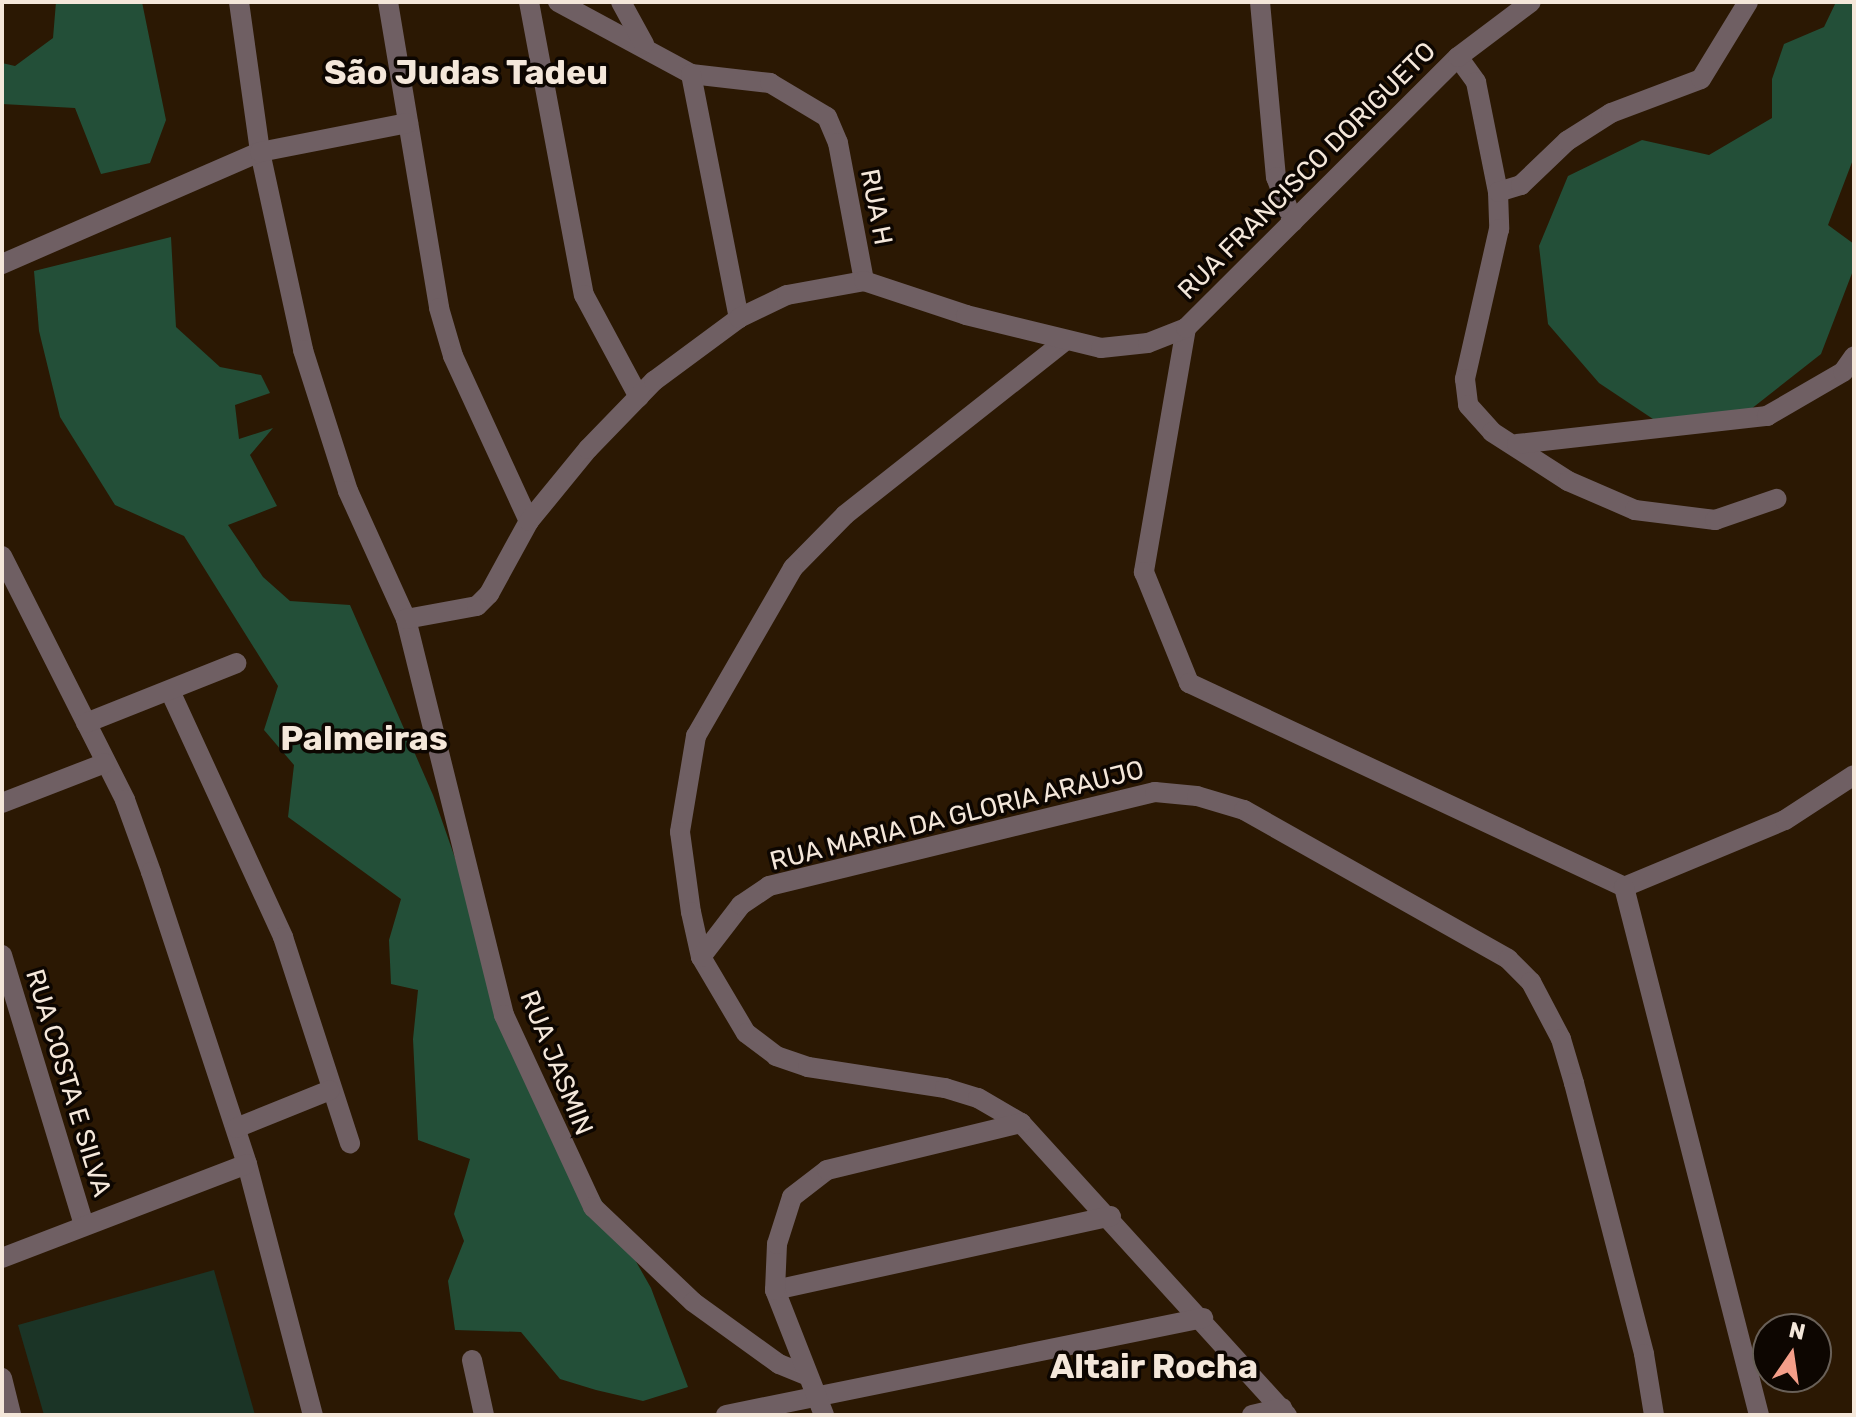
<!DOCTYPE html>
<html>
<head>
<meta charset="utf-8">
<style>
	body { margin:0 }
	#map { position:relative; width:1856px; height:1417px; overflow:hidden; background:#2b1803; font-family:Rubik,sans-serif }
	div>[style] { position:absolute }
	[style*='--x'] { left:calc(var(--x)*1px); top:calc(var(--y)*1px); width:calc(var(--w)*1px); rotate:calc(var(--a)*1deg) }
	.green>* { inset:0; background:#1b3426 }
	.forest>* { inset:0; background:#234f38 }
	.minor>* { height:20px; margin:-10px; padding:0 10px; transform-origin:10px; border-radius:10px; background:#6f5f63 }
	span { translate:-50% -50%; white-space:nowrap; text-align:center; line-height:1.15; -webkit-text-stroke:7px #0d0601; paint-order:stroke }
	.street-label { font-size:26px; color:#f4e7da }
	.district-label { font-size:34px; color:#f4e7da; font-weight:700 }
	.frame { position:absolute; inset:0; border:4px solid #f4e7da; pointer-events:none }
	.north { position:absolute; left:1752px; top:1313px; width:80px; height:80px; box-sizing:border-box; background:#0d0601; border:2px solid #696058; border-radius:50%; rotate:13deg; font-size:22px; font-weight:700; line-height:32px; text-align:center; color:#f4e7da }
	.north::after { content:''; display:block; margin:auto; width:28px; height:36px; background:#f49e89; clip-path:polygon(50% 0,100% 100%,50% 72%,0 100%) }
</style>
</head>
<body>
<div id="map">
	<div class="green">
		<i style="clip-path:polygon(214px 1270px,255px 1415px,44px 1415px,18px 1325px)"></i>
	</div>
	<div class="forest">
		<i style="clip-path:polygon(56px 2px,142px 2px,166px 120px,150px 163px,101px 174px,75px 108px,2px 104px,2px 63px,15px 66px,53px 38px)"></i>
		<i style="clip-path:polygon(1836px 2px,1854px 2px,1854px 157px,1828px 225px,1854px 244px,1854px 268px,1821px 354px,1732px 424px,1665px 427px,1599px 383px,1548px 324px,1539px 246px,1568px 176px,1642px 140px,1709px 155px,1772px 118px,1772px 79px,1784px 44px,1824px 27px)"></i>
		<i style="clip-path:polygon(171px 237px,176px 327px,220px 367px,261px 375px,270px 393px,235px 405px,239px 439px,273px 428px,250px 455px,277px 506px,228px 525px,263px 577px,290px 601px,350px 605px,433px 795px,532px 1078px,651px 1288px,688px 1387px,643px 1401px,596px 1390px,560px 1379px,521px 1332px,455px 1330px,448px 1281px,464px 1241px,454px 1214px,470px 1159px,418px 1140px,413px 1039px,418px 990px,391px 984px,389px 940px,401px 899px,288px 817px,294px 765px,264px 730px,278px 686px,184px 536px,115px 505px,60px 417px,39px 331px,34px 271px)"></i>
	</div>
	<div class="minor">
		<i style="--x:239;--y:2;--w:151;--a:82"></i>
		<i style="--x:260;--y:152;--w:203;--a:77.7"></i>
		<i style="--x:303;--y:350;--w:148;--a:72.3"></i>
		<i style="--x:348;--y:491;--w:141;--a:65.6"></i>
		<i style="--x:406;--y:619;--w:408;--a:76.1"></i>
		<i style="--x:504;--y:1015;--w:212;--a:65.1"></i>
		<i style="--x:593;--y:1207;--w:138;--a:43.5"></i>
		<i style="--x:693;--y:1302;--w:106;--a:35.8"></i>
		<i style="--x:779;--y:1364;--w:31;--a:22"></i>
		<i style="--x:388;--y:2;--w:310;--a:80.5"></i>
		<i style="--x:439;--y:308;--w:50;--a:73.7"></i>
		<i style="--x:453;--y:356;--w:182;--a:65.3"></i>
		<i style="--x:529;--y:2;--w:298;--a:79.4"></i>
		<i style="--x:584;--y:295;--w:116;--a:61.7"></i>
		<i style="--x:558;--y:2;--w:151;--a:28.4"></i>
		<i style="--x:691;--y:74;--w:80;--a:6.5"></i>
		<i style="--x:770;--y:83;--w:66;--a:30.8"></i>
		<i style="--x:827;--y:117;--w:28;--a:67"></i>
		<i style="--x:838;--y:143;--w:140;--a:79.3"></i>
		<i style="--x:621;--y:2;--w:48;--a:61.3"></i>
		<i style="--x:1260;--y:2;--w:176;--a:84.8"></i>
		<i style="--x:1276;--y:177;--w:48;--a:69.3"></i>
		<i style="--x:1458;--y:57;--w:31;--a:54"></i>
		<i style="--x:1476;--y:82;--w:112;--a:78.7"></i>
		<i style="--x:1498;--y:192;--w:37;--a:88"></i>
		<i style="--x:1499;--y:229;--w:154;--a:102.8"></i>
		<i style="--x:1465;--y:379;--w:26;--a:83"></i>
		<i style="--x:1468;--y:405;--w:36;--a:48"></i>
		<i style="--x:1492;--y:432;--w:90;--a:32.8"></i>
		<i style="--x:1568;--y:481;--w:73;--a:23.4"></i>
		<i style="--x:1635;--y:510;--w:81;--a:7.1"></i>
		<i style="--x:1715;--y:520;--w:65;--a:-19"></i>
		<i style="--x:691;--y:74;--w:249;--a:78.9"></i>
		<i style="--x:1498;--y:192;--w:24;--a:-17"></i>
		<i style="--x:1521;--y:185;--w:64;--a:-43.7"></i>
		<i style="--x:1567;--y:141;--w:52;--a:-32.5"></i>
		<i style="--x:1611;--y:113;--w:96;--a:-20.7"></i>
		<i style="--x:1701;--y:79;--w:90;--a:-58.6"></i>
		<i style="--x:2;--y:264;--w:281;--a:-23.5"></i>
		<i style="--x:260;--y:152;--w:151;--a:-11.1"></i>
		<i style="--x:1186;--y:328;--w:248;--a:99.8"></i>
		<i style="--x:1144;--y:572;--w:120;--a:67.9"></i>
		<i style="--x:1189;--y:683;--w:480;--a:25.1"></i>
		<i style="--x:1624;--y:887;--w:174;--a:-22.6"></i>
		<i style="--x:1785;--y:820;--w:82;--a:-33.1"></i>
		<i style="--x:1065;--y:341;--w:280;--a:141.7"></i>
		<i style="--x:845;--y:515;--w:74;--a:134.5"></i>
		<i style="--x:793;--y:568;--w:194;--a:120"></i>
		<i style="--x:696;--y:736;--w:97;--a:99.5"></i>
		<i style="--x:680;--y:832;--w:81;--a:82.2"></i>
		<i style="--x:691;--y:912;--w:46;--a:77.5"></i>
		<i style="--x:701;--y:957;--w:88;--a:59.4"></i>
		<i style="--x:746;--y:1033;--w:38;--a:37"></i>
		<i style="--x:776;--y:1056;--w:34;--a:19"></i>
		<i style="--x:808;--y:1067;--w:139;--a:8.7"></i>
		<i style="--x:945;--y:1088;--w:34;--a:17"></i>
		<i style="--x:978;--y:1098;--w:50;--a:30.2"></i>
		<i style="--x:1021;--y:1123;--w:395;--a:47.7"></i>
		<i style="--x:1517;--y:444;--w:252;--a:-6.4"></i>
		<i style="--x:1767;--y:416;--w:88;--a:-30.1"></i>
		<i style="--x:1843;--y:372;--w:19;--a:-55"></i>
		<i style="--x:2;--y:556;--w:273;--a:63.2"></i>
		<i style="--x:125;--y:800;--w:77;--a:70.1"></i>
		<i style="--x:151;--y:872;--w:307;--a:71.8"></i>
		<i style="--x:247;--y:1164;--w:260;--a:75.3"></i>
		<i style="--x:406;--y:619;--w:72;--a:-10.4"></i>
		<i style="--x:477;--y:606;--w:17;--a:-45"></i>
		<i style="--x:489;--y:594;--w:83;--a:-61.3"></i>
		<i style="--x:529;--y:521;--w:93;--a:-50.7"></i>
		<i style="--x:588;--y:449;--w:95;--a:-45.9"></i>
		<i style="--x:654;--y:381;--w:106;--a:-36.5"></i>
		<i style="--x:739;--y:318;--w:53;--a:-25.6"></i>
		<i style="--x:787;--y:295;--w:78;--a:-10.3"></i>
		<i style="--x:864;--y:281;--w:108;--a:18.4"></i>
		<i style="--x:966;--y:315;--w:139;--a:13.7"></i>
		<i style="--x:1101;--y:348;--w:47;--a:-6.1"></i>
		<i style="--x:1148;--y:343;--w:41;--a:-21.5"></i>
		<i style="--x:1186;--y:328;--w:384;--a:-44.9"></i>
		<i style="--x:1458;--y:57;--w:91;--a:-37"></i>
		<i style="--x:170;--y:691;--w:271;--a:65.3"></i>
		<i style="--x:283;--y:937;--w:217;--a:72"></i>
		<i style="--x:86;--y:723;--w:162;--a:-21.7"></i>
		<i style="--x:2;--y:803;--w:110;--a:-21.2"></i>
		<i style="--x:1624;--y:887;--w:545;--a:75.66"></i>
		<i style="--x:2;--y:955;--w:282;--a:73.1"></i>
		<i style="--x:701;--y:957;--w:66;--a:-52.4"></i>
		<i style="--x:741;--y:905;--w:34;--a:-34"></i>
		<i style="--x:769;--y:886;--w:397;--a:-13.7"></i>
		<i style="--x:1155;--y:792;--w:42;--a:5.4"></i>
		<i style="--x:1197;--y:796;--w:49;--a:16.6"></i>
		<i style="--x:1244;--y:810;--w:303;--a:29.4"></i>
		<i style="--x:1508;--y:959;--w:33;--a:45"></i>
		<i style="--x:1531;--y:982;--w:64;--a:62.2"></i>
		<i style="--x:1561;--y:1039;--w:46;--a:73.5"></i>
		<i style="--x:1574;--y:1083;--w:280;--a:75.5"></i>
		<i style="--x:1644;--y:1354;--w:62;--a:80.7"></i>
		<i style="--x:236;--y:1128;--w:101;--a:-22"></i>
		<i style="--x:2;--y:1258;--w:262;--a:-21"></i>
		<i style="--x:775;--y:1290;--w:344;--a:-12.4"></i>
		<i style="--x:472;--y:1360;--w:56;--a:77.7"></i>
		<i style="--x:2;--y:1378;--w:38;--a:76"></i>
		<i style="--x:726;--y:1415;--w:487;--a:-11.5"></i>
		<i style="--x:824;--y:1415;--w:134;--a:-111.4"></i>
		<i style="--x:775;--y:1290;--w:46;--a:-87.5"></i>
		<i style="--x:777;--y:1244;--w:49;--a:-72.3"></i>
		<i style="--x:792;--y:1197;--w:44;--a:-37.6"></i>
		<i style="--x:827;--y:1170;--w:200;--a:-13.6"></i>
		<i style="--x:1252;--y:1415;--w:31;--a:-13"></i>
	</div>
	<div class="street-label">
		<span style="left:1307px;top:171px;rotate:-45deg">RUA FRANCISCO DORIGUETO</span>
		<span style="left:876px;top:207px;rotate:79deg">RUA H</span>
		<span style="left:957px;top:816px;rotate:-14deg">RUA MARIA DA GLORIA ARAUJO</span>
		<span style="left:556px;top:1063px;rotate:68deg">RUA JASMIN</span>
		<span style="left:68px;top:1083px;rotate:73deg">RUA COSTA E SILVA</span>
	</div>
	<div class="district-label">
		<span style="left:466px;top:73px">São Judas Tadeu</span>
		<span style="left:364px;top:739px">Palmeiras</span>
		<span style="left:1154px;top:1367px">Altair Rocha</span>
	</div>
	<div class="frame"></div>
	<div class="north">N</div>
</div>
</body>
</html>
